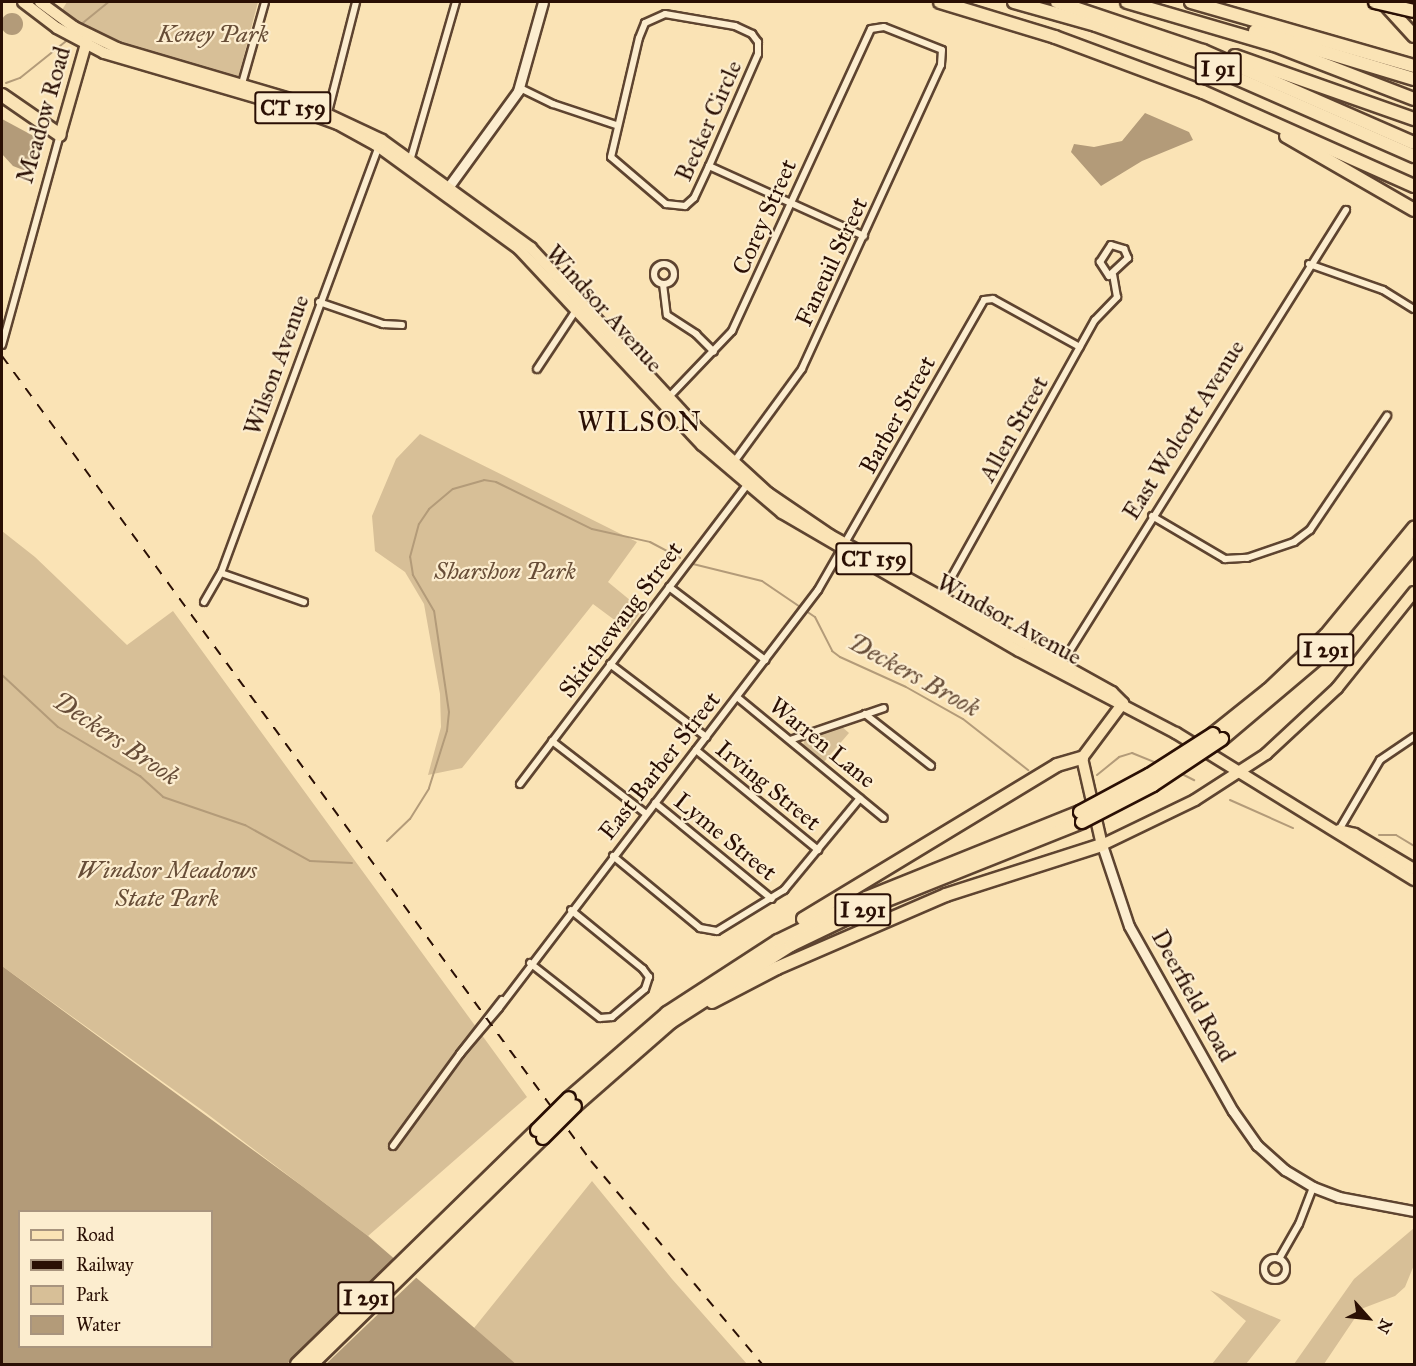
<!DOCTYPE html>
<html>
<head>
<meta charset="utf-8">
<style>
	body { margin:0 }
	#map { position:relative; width:1416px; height:1366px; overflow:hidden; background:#fae3b5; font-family:"IM FELL Great Primer",serif }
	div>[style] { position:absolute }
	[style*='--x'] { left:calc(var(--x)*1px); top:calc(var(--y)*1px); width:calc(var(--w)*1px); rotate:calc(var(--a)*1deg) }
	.green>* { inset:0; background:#d7bf97 }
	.water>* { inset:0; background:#b39b79 }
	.round { border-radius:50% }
	.pier>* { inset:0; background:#fae3b5 }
	.stream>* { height:2px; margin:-1px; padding:0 1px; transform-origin:1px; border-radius:1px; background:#b39b79 }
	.roads { filter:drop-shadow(2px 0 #5e4430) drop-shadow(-2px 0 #5e4430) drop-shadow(0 2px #5e4430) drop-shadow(0 -2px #5e4430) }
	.street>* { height:6px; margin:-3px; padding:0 3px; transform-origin:3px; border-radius:3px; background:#fcedcf }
	.street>.ring { margin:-3px; padding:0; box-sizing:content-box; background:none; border:6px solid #fcedcf; border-radius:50% }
	.secondary>* { height:9px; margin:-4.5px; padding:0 4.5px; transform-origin:4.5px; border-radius:4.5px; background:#fcedcf }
	.primary>* { height:10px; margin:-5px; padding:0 5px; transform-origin:5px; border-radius:5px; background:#fae3b5 }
	.highway>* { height:12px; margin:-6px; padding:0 6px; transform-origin:6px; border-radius:6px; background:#fae3b5 }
	.rail>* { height:2px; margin-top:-1px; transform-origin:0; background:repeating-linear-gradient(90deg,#2a0f04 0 10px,transparent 0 20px) }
	.bridges { filter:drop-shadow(2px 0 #2a0f04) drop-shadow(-2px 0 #2a0f04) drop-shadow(0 2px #2a0f04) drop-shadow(0 -2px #2a0f04) }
	.highway-bridge>* { height:12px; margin:-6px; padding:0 6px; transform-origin:6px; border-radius:6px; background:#fae3b5 }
	span { translate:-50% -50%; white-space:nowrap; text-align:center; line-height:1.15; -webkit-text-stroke:4.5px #fcedcf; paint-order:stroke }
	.shield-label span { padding:2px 4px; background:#fcedcf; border:2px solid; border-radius:4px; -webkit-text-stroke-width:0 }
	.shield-label { font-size:22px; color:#2a0f04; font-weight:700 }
	.park-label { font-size:24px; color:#674d37; font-style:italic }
	.street-label { font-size:24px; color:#2a0f04 }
	.water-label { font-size:26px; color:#684e39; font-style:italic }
	.quarter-label { font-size:27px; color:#2a0f04; letter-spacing:1.5px }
	.frame { position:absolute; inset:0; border:3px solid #2a0f04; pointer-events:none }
	.legend { position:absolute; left:18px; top:1210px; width:195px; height:138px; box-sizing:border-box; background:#fcedcf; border:2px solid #a8947e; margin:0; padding:8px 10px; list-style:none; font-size:18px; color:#2a0f04 }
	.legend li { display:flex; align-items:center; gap:12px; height:30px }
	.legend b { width:30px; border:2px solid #a8947e }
	.north { position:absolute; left:1338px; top:1288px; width:60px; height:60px; -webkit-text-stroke:4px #fcedcf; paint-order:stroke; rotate:117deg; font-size:16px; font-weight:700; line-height:24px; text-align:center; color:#2a0f04 }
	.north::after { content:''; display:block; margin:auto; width:21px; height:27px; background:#2a0f04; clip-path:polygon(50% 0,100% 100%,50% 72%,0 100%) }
</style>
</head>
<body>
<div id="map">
	<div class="green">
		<i style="clip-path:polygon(67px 2px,258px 2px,238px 78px,107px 40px,65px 13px,62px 10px)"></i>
		<i style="clip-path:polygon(420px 434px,637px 542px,608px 582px,642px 610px,628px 630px,593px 604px,462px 768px,428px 775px,441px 727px,440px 694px,424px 604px,405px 572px,375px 551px,372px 516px,396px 459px)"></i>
		<i style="clip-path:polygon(2px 531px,35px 557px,127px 645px,173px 611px,527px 1097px,368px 1236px,206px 1113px,2px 966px)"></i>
		<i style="clip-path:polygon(841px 726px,849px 733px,823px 763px,803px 746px,804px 741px)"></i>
		<i style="clip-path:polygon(592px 1181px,672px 1279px,747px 1364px,516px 1364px,474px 1328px)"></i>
		<i style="clip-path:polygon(1414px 1228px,1414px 1265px,1405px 1287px,1395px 1296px,1361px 1309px,1324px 1364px,1294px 1364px,1354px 1279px)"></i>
		<i style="clip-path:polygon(1210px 1290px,1281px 1320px,1246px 1364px,1212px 1364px,1246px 1321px)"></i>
	</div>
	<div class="water">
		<i class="round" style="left:1px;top:13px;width:22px;height:22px"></i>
		<i style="clip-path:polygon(1145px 113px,1189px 132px,1193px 140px,1142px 161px,1101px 186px,1071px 152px,1074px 144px,1094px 147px,1122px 141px)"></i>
		<i style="clip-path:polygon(2px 119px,41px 140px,31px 173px,13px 166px,2px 154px)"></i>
		<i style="clip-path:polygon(evenodd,2px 966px,302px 1186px,368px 1236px,516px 1364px,2px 1364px,2px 966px,20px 1212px,212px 1212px,212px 1346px,20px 1346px,20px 1212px)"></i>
	</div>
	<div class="pier">
		<i style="clip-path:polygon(397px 1258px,418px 1276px,326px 1364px,287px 1364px)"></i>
	</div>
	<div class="stream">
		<i style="--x:79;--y:26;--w:38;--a:-39"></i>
		<i style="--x:6;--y:83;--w:15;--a:-20"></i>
		<i style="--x:20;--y:78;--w:64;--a:-38.7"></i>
		<i style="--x:693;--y:564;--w:71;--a:13.8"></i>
		<i style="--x:762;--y:581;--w:64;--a:34.2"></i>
		<i style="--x:815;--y:617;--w:38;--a:63"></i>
		<i style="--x:832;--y:651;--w:10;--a:37"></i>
		<i style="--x:840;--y:657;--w:72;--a:24.4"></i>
		<i style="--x:906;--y:687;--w:65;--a:29.3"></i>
		<i style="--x:963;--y:719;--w:83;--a:38.1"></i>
		<i style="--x:2;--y:675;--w:76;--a:42.9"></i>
		<i style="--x:58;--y:727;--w:96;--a:30.9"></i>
		<i style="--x:140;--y:776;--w:31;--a:42"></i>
		<i style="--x:163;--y:797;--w:87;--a:18.9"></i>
		<i style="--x:245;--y:825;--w:74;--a:29"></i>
		<i style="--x:310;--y:861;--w:42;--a:2.7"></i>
		<i style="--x:1180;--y:773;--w:16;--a:27"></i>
		<i style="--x:1097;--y:775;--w:28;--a:-39"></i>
		<i style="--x:1119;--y:757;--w:14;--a:-17"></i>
		<i style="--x:1132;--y:753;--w:29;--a:22"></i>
		<i style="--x:1230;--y:800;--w:69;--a:24"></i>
		<i style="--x:1379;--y:835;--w:17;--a:0"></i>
		<i style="--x:1396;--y:835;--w:21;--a:31"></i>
		<i style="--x:387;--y:841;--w:32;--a:-44"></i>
		<i style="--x:410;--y:819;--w:36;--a:-58"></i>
		<i style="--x:429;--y:788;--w:60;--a:-72.5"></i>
		<i style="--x:447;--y:731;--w:19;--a:-84"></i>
		<i style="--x:449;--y:712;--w:102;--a:-98.4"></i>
		<i style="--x:434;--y:611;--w:42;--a:-120.3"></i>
		<i style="--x:413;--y:575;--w:18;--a:-99"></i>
		<i style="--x:410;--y:557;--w:34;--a:-75"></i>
		<i style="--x:419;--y:524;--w:18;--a:-56"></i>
		<i style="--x:429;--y:509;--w:31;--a:-40"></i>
		<i style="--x:453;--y:489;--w:32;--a:-16"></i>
		<i style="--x:484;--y:480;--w:12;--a:9"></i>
		<i style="--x:496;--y:482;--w:107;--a:26.1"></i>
		<i style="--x:592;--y:529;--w:59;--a:12.6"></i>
		<i style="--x:650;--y:542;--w:34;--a:28"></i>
	</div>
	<div class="roads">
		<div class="street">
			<i style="--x:665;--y:14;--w:71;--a:9.7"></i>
			<i style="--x:735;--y:26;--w:19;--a:25"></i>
			<i style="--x:752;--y:34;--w:10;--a:53"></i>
			<i style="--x:758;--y:42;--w:12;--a:90"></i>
			<i style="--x:758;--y:54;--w:122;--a:113.6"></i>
			<i style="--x:709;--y:166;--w:35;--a:115"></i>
			<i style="--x:694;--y:198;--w:12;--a:138"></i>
			<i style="--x:685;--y:206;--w:19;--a:-174"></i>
			<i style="--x:666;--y:204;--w:72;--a:-139.5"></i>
			<i style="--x:611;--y:157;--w:122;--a:-76.8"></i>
			<i style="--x:639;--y:38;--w:16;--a:-68"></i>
			<i style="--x:645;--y:23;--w:22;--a:-24"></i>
			<i style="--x:241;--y:87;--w:88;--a:-74.2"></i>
			<i style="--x:520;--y:88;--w:37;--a:26"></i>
			<i style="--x:553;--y:104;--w:66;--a:18.4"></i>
			<i style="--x:327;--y:116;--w:118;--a:-75.7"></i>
			<i style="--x:410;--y:161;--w:166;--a:-73.9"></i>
			<i style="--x:709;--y:166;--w:170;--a:24.3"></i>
			<i style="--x:1111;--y:245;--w:14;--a:17"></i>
			<i style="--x:1124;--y:249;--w:10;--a:66"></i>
			<i style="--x:1128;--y:258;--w:26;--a:137"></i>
			<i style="--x:1109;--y:276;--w:17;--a:-123"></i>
			<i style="--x:1100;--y:262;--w:20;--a:-57"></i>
			<i style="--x:1309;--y:264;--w:78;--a:19.4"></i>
			<i style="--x:1383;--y:290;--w:36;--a:32"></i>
			<i class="ring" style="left:654px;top:264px;width:14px;height:14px"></i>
			<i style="--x:663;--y:284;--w:31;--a:83"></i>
			<i style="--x:667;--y:315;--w:35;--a:33"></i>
			<i style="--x:696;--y:334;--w:25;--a:45"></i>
			<i style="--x:319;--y:302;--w:68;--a:19"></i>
			<i style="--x:383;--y:324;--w:19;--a:3"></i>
			<i style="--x:2;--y:345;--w:218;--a:-74.6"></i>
			<i style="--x:537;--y:369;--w:71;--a:-56.5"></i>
			<i style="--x:668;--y:398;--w:93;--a:-46.3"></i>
			<i style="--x:732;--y:331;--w:332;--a:-65.3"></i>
			<i style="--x:871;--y:29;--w:13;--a:-9"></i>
			<i style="--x:884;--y:27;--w:62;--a:21.6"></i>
			<i style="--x:942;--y:50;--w:15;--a:94"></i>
			<i style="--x:941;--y:65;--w:334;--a:114.6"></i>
			<i style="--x:802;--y:369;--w:115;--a:126.2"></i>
			<i style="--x:1152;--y:516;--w:85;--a:30.5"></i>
			<i style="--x:1225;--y:559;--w:22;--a:-3"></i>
			<i style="--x:1247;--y:558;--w:50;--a:-18.8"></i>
			<i style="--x:1294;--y:542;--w:20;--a:-37"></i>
			<i style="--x:1310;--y:530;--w:138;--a:-56"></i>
			<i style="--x:221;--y:573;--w:88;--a:19.3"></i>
			<i style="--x:669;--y:587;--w:121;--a:37.2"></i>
			<i style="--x:940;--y:598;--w:318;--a:-60.9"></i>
			<i style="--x:1095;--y:320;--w:32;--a:-46"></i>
			<i style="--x:1117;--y:297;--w:22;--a:-100"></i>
			<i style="--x:204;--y:602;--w:34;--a:-60"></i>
			<i style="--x:221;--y:573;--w:456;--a:-69.7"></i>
			<i style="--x:610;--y:664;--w:121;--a:37.2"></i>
			<i style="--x:1061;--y:665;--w:537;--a:-57.94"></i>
			<i style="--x:737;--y:697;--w:190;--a:39.5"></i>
			<i style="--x:865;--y:714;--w:84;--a:38.2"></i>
			<i style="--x:790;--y:740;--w:99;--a:-18.8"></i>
			<i style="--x:552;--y:741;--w:119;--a:37.8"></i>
			<i style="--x:696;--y:750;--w:158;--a:39.3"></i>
			<i style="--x:520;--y:784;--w:379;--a:-52.8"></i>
			<i style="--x:655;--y:803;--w:151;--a:39.4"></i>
			<i style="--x:1339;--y:830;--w:81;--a:-59.6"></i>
			<i style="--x:1380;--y:760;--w:41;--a:-34.1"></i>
			<i style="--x:613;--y:856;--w:113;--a:39.6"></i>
			<i style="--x:700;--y:928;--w:17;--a:10"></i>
			<i style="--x:717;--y:931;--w:79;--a:-31.5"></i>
			<i style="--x:784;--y:890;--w:119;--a:-50.4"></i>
			<i style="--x:530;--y:963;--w:89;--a:38.2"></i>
			<i style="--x:600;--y:1018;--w:12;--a:-5"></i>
			<i style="--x:612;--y:1017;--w:43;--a:-40.3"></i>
			<i style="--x:645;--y:989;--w:13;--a:-72"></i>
			<i style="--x:649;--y:977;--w:10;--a:-127"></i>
			<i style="--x:643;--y:969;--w:93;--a:-140.7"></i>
			<i style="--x:502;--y:1000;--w:68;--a:127.9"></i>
			<i style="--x:460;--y:1054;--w:60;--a:-49.7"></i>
			<i style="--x:499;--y:1008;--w:526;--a:-52.65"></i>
			<i style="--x:818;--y:590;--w:334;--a:-60.2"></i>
			<i style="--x:984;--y:300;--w:9;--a:-6"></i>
			<i style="--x:993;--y:299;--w:99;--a:28.9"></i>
			<i style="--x:393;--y:1146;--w:114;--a:-53.9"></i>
			<i class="ring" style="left:1264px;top:1258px;width:16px;height:16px"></i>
			<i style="--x:1279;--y:1259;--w:40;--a:-60.3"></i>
			<i style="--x:1299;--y:1224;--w:40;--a:-69"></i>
		</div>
		<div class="secondary">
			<i style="--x:444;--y:193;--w:126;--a:-54"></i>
			<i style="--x:518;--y:91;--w:92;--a:-74.3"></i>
			<i style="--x:1102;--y:845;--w:85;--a:71.6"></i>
			<i style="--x:1129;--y:926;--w:212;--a:60.7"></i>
			<i style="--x:1233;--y:1111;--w:42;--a:54.8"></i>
			<i style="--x:1257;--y:1145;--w:38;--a:42"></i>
			<i style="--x:1285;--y:1170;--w:33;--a:31"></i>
			<i style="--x:1313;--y:1187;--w:28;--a:21"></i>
			<i style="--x:1339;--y:1197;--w:76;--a:10.6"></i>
		</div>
		<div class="primary">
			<i style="--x:23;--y:2;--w:43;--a:37.4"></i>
			<i style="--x:57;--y:28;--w:53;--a:28"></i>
			<i style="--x:104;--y:53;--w:206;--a:16.3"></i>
			<i style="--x:302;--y:111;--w:38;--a:20"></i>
			<i style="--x:338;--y:124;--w:43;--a:28.9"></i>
			<i style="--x:376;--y:145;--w:177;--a:36"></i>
			<i style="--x:519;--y:249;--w:268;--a:47"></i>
			<i style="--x:702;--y:445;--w:105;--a:40.4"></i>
			<i style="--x:782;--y:513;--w:274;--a:30.2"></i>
			<i style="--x:1019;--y:651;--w:177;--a:27.6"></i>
			<i style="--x:1176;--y:733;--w:280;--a:31.7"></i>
			<i style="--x:40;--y:2;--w:42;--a:36.3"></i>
			<i style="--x:74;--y:27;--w:48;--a:26"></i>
			<i style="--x:117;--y:48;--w:192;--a:16.4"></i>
			<i style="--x:301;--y:102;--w:89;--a:25.1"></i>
			<i style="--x:382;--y:140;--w:184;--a:35.9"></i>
			<i style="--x:531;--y:248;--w:243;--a:47.3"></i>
			<i style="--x:696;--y:427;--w:98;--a:42.5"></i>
			<i style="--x:768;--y:493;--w:75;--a:34.1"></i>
			<i style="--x:830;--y:535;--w:323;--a:29.1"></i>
			<i style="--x:1112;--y:692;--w:16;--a:45"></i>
			<i style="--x:60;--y:135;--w:99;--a:-74.1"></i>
			<i style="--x:1123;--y:703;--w:69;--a:126.7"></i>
			<i style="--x:1082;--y:758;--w:89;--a:77.1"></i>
			<i style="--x:1102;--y:845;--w:103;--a:-25.8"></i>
			<i style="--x:1195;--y:800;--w:85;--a:-32.9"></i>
			<i style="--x:1266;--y:754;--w:97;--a:-42.9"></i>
			<i style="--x:1337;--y:688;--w:123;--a:-51.3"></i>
			<i style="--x:1339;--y:830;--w:16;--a:14"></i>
			<i style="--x:1355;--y:834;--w:69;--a:30.7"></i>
		</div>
		<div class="highway">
			<i style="--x:940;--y:2;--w:120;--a:16.9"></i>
			<i style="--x:1055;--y:37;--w:158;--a:20.4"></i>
			<i style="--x:1203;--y:92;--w:231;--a:24"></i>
			<i style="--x:1014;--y:2;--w:85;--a:15.7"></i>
			<i style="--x:1096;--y:25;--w:113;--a:19.7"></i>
			<i style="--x:1202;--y:63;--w:232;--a:23.7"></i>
			<i style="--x:1057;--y:2;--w:154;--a:18.6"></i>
			<i style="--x:1203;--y:51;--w:230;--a:23.6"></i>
			<i style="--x:1127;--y:2;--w:153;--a:16.3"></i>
			<i style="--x:1274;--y:45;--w:150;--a:21.1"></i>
			<i style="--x:1191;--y:2;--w:232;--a:16"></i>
			<i style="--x:1383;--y:2;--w:46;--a:47.6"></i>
			<i style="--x:1255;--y:31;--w:166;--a:16.8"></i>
			<i style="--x:1235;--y:56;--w:190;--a:19.4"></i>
			<i style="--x:2;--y:95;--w:70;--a:34.6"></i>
			<i style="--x:1286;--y:136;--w:148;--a:30"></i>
			<i style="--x:1213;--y:734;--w:70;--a:-38.7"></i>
			<i style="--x:1268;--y:690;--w:80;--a:-43.5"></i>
			<i style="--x:1326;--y:635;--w:139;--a:-50.6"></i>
			<i style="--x:1222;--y:739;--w:136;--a:-40.2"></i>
			<i style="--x:1326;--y:651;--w:138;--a:-50.3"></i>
			<i style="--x:803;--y:919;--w:297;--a:-31.2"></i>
			<i style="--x:1057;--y:765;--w:26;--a:-16"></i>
			<i style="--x:712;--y:1002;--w:73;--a:-27.6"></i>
			<i style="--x:777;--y:968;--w:184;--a:-23.4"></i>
			<i style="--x:946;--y:895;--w:164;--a:-17.8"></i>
			<i style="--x:569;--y:1098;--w:130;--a:-40.9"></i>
			<i style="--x:667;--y:1013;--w:132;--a:-33"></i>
			<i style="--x:778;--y:941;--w:98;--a:-26"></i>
			<i style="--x:866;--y:898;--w:231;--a:-21.9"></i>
			<i style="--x:575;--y:1106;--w:128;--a:-41.2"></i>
			<i style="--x:671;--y:1022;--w:143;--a:-32.7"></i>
			<i style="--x:791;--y:945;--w:90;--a:-25.7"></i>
			<i style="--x:872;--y:906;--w:226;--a:-21.8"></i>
			<i style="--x:297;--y:1364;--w:335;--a:-44.3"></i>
			<i style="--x:312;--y:1364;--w:323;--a:-44.4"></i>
		</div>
	</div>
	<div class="rail">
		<i style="--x:2;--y:356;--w:997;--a:53.81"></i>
		<i style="--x:591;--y:1161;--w:265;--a:49.9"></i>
	</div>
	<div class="bridges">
		<div class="highway-bridge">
			<i style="--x:1375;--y:2;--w:39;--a:13"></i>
			<i style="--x:1080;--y:812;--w:78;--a:-28.2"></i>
			<i style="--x:1149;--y:775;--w:76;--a:-32.6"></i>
			<i style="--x:1082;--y:822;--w:80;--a:-27.5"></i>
			<i style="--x:1153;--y:785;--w:83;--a:-33.7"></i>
			<i style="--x:537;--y:1130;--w:45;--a:-45"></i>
			<i style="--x:543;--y:1138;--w:45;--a:-45"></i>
		</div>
	</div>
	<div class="shield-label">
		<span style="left:1218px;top:69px">I 91</span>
		<span style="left:293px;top:108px">CT 159</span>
		<span style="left:874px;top:559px">CT 159</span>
		<span style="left:1326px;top:650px">I 291</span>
		<span style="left:863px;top:910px">I 291</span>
		<span style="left:366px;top:1298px">I 291</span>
	</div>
	<div class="park-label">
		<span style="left:213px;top:35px">Keney Park</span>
		<span style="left:505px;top:572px">Sharshon Park</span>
		<span style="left:167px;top:885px">Windsor Meadows<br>State Park</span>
	</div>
	<div class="street-label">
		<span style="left:44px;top:115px;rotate:-74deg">Meadow Road</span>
		<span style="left:709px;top:121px;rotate:-66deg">Becker Circle</span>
		<span style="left:765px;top:217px;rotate:-66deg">Corey Street</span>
		<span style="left:832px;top:262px;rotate:-65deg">Faneuil Street</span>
		<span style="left:604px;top:309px;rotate:48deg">Windsor Avenue</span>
		<span style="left:277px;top:365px;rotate:-70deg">Wilson Avenue</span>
		<span style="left:898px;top:415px;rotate:-61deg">Barber Street</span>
		<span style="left:1014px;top:429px;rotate:-61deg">Allen Street</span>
		<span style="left:1184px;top:430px;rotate:-58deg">East Wolcott Avenue</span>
		<span style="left:621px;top:620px;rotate:-53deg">Skitchewaug Street</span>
		<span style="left:1009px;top:620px;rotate:29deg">Windsor Avenue</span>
		<span style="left:822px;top:743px;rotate:39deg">Warren Lane</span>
		<span style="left:660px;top:766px;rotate:-52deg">East Barber Street</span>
		<span style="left:768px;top:786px;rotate:39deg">Irving Street</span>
		<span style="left:725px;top:837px;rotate:39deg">Lyme Street</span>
		<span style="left:1193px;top:996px;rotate:61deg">Deerfield Road</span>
	</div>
	<div class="water-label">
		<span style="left:914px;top:675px;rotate:29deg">Deckers Brook</span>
		<span style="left:116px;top:739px;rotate:34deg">Deckers Brook</span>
	</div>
	<div class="quarter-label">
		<span style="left:640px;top:422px">WILSON</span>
	</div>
	<div class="frame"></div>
	<ul class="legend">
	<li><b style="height:8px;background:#fae3b5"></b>Road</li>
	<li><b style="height:8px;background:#2a0f04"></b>Railway</li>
	<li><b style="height:16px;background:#d7bf97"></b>Park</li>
	<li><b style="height:16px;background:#b39b79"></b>Water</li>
	</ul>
	<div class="north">N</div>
</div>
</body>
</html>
